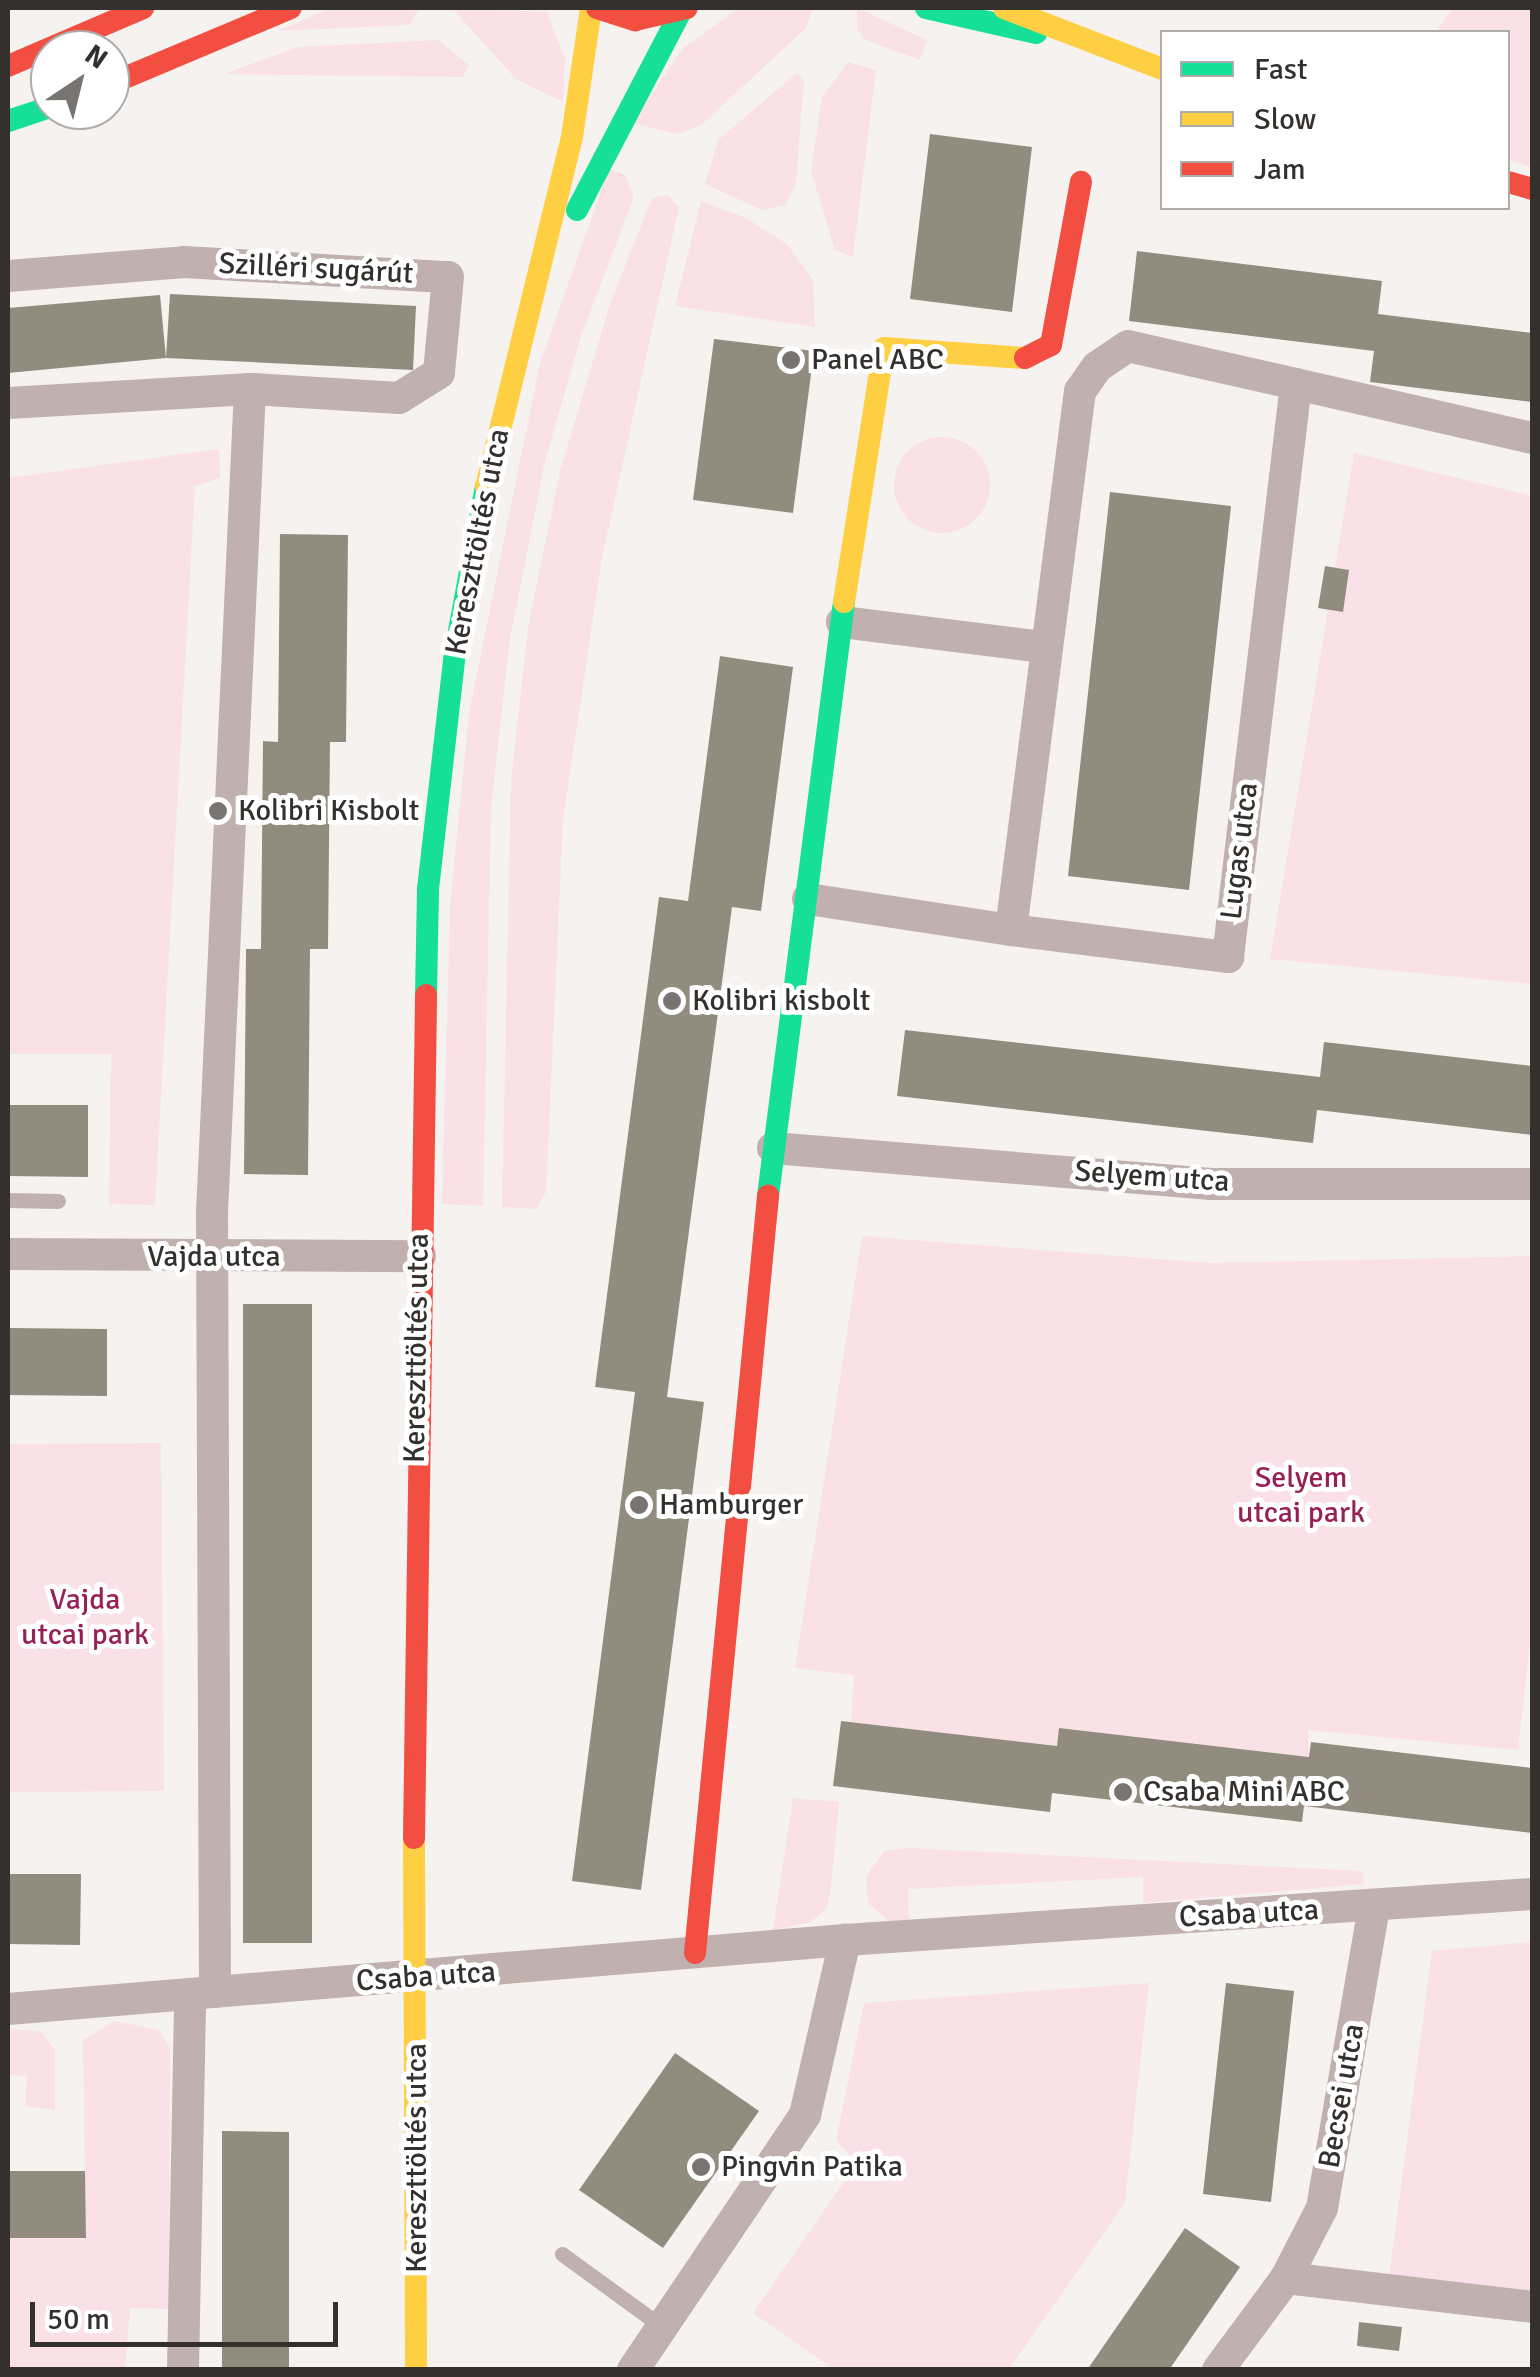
<!DOCTYPE html>
<html>
<head>
<meta charset="utf-8">
<style>
	body { margin:0 }
	#map { position:relative; width:1540px; height:2377px; overflow:hidden; background:#f6f2f0; font-family:Signika,sans-serif }
	div>[style] { position:absolute }
	[style*='--x'] { left:calc(var(--x)*1px); top:calc(var(--y)*1px); width:calc(var(--w)*1px); rotate:calc(var(--a)*1deg) }
	.green>* { inset:0; background:#f9e1e7 }
	.round { border-radius:50% }
	.building>* { inset:0; background:#928c7f }
	.lane>* { height:15px; margin:-7.5px; padding:0 7.5px; transform-origin:7.5px; border-radius:7.5px; background:#c0b1af }
	.street>* { height:32px; margin:-16px; padding:0 16px; transform-origin:16px; border-radius:16px; background:#c0b1af }
	.fast>* { height:22px; margin:-11px; padding:0 11px; transform-origin:11px; border-radius:11px; background:#16e098 }
	.slow>* { height:22px; margin:-11px; padding:0 11px; transform-origin:11px; border-radius:11px; background:#ffcf43 }
	.jam>* { height:22px; margin:-11px; padding:0 11px; transform-origin:11px; border-radius:11px; background:#f24e42 }
	.dots>* { width:28px; height:28px; translate:-50% -50%; box-sizing:border-box; border:5px solid #fff; border-radius:50% }
	span { translate:-50% -50%; white-space:nowrap; text-align:center; line-height:1.15; -webkit-text-stroke:10px #fff; paint-order:stroke }
	.street-label { font-size:30px; color:#33302e }
	.poi-label { font-size:30px; color:#33302e }
	.left { translate:0 -50%; text-align:left }
	.park-label { font-size:30px; color:#972157 }
	.frame { position:absolute; inset:0; border:10px solid #33302e; pointer-events:none }
	.legend { position:absolute; left:1160px; top:30px; width:350px; height:180px; box-sizing:border-box; background:#fff; border:2px solid #adacab; margin:0; padding:12px 18px; list-style:none; font-size:30px; color:#33302e }
	.legend li { display:flex; align-items:center; gap:20px; height:50px }
	.legend b { width:50px; border:2px solid #adacab }
	.north { position:absolute; left:30px; top:30px; width:100px; height:100px; box-sizing:border-box; background:#fff; border:2px solid #adacab; border-radius:50%; rotate:35deg; font-size:28px; font-weight:700; line-height:40px; text-align:center; color:#33302e }
	.north::after { content:''; display:block; margin:auto; width:35px; height:45px; background:#777472; clip-path:polygon(50% 0,100% 100%,50% 72%,0 100%) }
	.scale { position:absolute; left:30px; top:2302px; width:308px; height:45px; box-sizing:border-box; border:5px solid #33302e; border-top:0; padding-left:12px; font-size:30px; line-height:35px; white-space:nowrap; color:#33302e; -webkit-text-stroke:8px #fff; paint-order:stroke }
</style>
</head>
<body>
<div id="map">
	<div class="green">
		<i style="clip-path:polygon(331px 8px,418px 8px,419px 10px,409px 25px,277px 31px)"></i>
		<i style="clip-path:polygon(452px 8px,547px 12px,565px 59px,563px 102px,516px 79px)"></i>
		<i style="clip-path:polygon(739px 8px,813px 8px,806px 28px,700px 126px,677px 134px,632px 123px,682px 49px)"></i>
		<i style="clip-path:polygon(857px 8px,927px 40px,920px 60px,866px 40px,857px 29px)"></i>
		<i style="clip-path:polygon(1452px 8px,1532px 8px,1532px 167px,1508px 160px,1508px 32px,1436px 32px)"></i>
		<i style="clip-path:polygon(438px 40px,469px 65px,463px 77px,224px 74px,298px 47px)"></i>
		<i style="clip-path:polygon(848px 62px,876px 70px,853px 257px,835px 250px,811px 171px,822px 97px)"></i>
		<i style="clip-path:polygon(797px 73px,804px 80px,796px 183px,785px 205px,762px 210px,705px 184px,718px 140px)"></i>
		<i style="clip-path:polygon(609px 169px,625px 175px,634px 197px,581px 336px,545px 461px,510px 638px,491px 807px,483px 1206px,442px 1204px,450px 907px,469px 713px,540px 363px)"></i>
		<i style="clip-path:polygon(668px 195px,679px 207px,602px 558px,563px 820px,546px 1192px,536px 1209px,502px 1207px,511px 780px,528px 628px,560px 471px,610px 304px,652px 198px)"></i>
		<i style="clip-path:polygon(701px 201px,746px 218px,787px 244px,813px 280px,815px 327px,675px 306px)"></i>
		<i class="round" style="left:894px;top:437px;width:96px;height:96px"></i>
		<i style="clip-path:polygon(219px 449px,220px 478px,195px 486px,155px 1205px,109px 1204px,111px 1054px,8px 1054px,8px 478px)"></i>
		<i style="clip-path:polygon(1354px 453px,1532px 496px,1532px 984px,1270px 959px)"></i>
		<i style="clip-path:polygon(862px 1236px,1209px 1263px,1532px 1256px,1532px 1627px,1518px 1750px,1308px 1730px,1309px 1757px,1060px 1728px,1057px 1746px,851px 1722px,854px 1675px,795px 1668px)"></i>
		<i style="clip-path:polygon(161px 1443px,164px 1791px,8px 1792px,8px 1444px)"></i>
		<i style="clip-path:polygon(793px 1798px,839px 1802px,831px 1888px,827px 1907px,811px 1922px,773px 1930px)"></i>
		<i style="clip-path:polygon(908px 1848px,1362px 1871px,1364px 1884px,1143px 1903px,1143px 1877px,908px 1889px,909px 1921px,891px 1923px,868px 1903px,866px 1876px,884px 1851px)"></i>
		<i style="clip-path:polygon(1532px 1942px,1532px 2292px,1389px 2277px,1432px 1951px)"></i>
		<i style="clip-path:polygon(1149px 1983px,1125px 2203px,1009px 2369px,834px 2369px,753px 2313px,857px 2163px,836px 2140px,864px 2003px)"></i>
		<i style="clip-path:polygon(115px 2021px,159px 2030px,170px 2048px,169px 2309px,130px 2308px,125px 2369px,8px 2369px,8px 2238px,86px 2238px,83px 2040px)"></i>
		<i style="clip-path:polygon(8px 2029px,41px 2031px,55px 2050px,55px 2110px,25px 2106px,27px 2076px,8px 2075px)"></i>
	</div>
	<div class="building">
		<i style="clip-path:polygon(930px 134px,1032px 147px,1012px 312px,910px 299px)"></i>
		<i style="clip-path:polygon(1137px 251px,1382px 281px,1378px 314px,1532px 333px,1532px 402px,1370px 382px,1374px 351px,1129px 321px)"></i>
		<i style="clip-path:polygon(170px 294px,416px 306px,413px 370px,166px 358px)"></i>
		<i style="clip-path:polygon(160px 295px,166px 358px,8px 373px,8px 308px)"></i>
		<i style="clip-path:polygon(714px 339px,814px 351px,793px 513px,693px 500px)"></i>
		<i style="clip-path:polygon(1110px 492px,1231px 506px,1189px 890px,1068px 876px)"></i>
		<i style="clip-path:polygon(280px 534px,348px 535px,346px 742px,330px 742px,328px 949px,310px 949px,308px 1175px,244px 1174px,246px 949px,261px 949px,263px 741px,278px 742px)"></i>
		<i style="clip-path:polygon(1325px 566px,1349px 570px,1343px 612px,1318px 608px)"></i>
		<i style="clip-path:polygon(720px 656px,793px 667px,761px 911px,732px 907px,667px 1397px,704px 1402px,641px 1890px,572px 1881px,635px 1392px,595px 1387px,659px 897px,688px 901px)"></i>
		<i style="clip-path:polygon(905px 1030px,1320px 1077px,1324px 1042px,1532px 1066px,1532px 1135px,1317px 1110px,1313px 1143px,897px 1096px)"></i>
		<i style="clip-path:polygon(8px 1105px,88px 1105px,88px 1177px,8px 1176px)"></i>
		<i style="clip-path:polygon(243px 1304px,312px 1304px,312px 1943px,243px 1943px)"></i>
		<i style="clip-path:polygon(8px 1328px,107px 1329px,107px 1396px,8px 1395px)"></i>
		<i style="clip-path:polygon(841px 1721px,1057px 1746px,1059px 1728px,1309px 1757px,1311px 1742px,1532px 1768px,1532px 1833px,1304px 1806px,1302px 1822px,1052px 1793px,1050px 1812px,833px 1786px)"></i>
		<i style="clip-path:polygon(8px 1874px,81px 1874px,80px 1945px,8px 1944px)"></i>
		<i style="clip-path:polygon(1226px 1983px,1294px 1991px,1271px 2202px,1203px 2194px)"></i>
		<i style="clip-path:polygon(675px 2053px,759px 2111px,663px 2248px,579px 2190px)"></i>
		<i style="clip-path:polygon(222px 2131px,289px 2132px,289px 2370px,222px 2370px)"></i>
		<i style="clip-path:polygon(8px 2171px,85px 2171px,86px 2238px,8px 2238px)"></i>
		<i style="clip-path:polygon(1185px 2228px,1240px 2267px,1169px 2370px,1087px 2370px)"></i>
		<i style="clip-path:polygon(1359px 2322px,1402px 2327px,1399px 2351px,1357px 2346px)"></i>
	</div>
	<div class="lane">
		<i style="--x:8;--y:1200;--w:50;--a:1.1"></i>
		<i style="--x:562;--y:2254;--w:126;--a:36"></i>
	</div>
	<div class="street">
		<i style="--x:8;--y:276;--w:177;--a:-4.5"></i>
		<i style="--x:184;--y:262;--w:264;--a:3.3"></i>
		<i style="--x:448;--y:277;--w:96;--a:95.4"></i>
		<i style="--x:439;--y:373;--w:47;--a:148"></i>
		<i style="--x:399;--y:398;--w:149;--a:-176.5"></i>
		<i style="--x:250;--y:389;--w:242;--a:176.7"></i>
		<i style="--x:1296;--y:384;--w:242;--a:12.9"></i>
		<i style="--x:842;--y:622;--w:203;--a:7.1"></i>
		<i style="--x:808;--y:899;--w:205;--a:8.7"></i>
		<i style="--x:1011;--y:930;--w:219;--a:7.1"></i>
		<i style="--x:1228;--y:957;--w:577;--a:-83.23"></i>
		<i style="--x:1296;--y:384;--w:172;--a:-167.3"></i>
		<i style="--x:1128;--y:346;--w:37;--a:146"></i>
		<i style="--x:1097;--y:367;--w:29;--a:125"></i>
		<i style="--x:1080;--y:391;--w:543;--a:97.3"></i>
		<i style="--x:773;--y:1148;--w:440;--a:4.7"></i>
		<i style="--x:1212;--y:1184;--w:320;--a:0"></i>
		<i style="--x:8;--y:1254;--w:412;--a:0.3"></i>
		<i style="--x:215;--y:1992;--w:779;--a:-90.22"></i>
		<i style="--x:212;--y:1213;--w:825;--a:-87.36"></i>
		<i style="--x:8;--y:2009;--w:840;--a:-4.71"></i>
		<i style="--x:845;--y:1940;--w:689;--a:-3.83"></i>
		<i style="--x:1286;--y:2278;--w:248;--a:6.7"></i>
		<i style="--x:183;--y:2370;--w:376;--a:-88.9"></i>
		<i style="--x:633;--y:2370;--w:308;--a:-56"></i>
		<i style="--x:805;--y:2115;--w:180;--a:-77.1"></i>
		<i style="--x:1218;--y:2370;--w:114;--a:-53.5"></i>
		<i style="--x:1286;--y:2278;--w:79;--a:-62.8"></i>
		<i style="--x:1322;--y:2208;--w:306;--a:-80.2"></i>
	</div>
	<div class="fast">
		<i style="--x:926;--y:8;--w:113;--a:12.8"></i>
		<i style="--x:8;--y:121;--w:44;--a:-18.4"></i>
		<i style="--x:577;--y:210;--w:225;--a:-62.4"></i>
		<i style="--x:426;--y:995;--w:106;--a:-88.9"></i>
		<i style="--x:428;--y:889;--w:239;--a:-83.5"></i>
		<i style="--x:455;--y:652;--w:168;--a:-79.4"></i>
		<i style="--x:768;--y:1196;--w:599;--a:-82.71"></i>
	</div>
	<div class="slow">
		<i style="--x:1004;--y:8;--w:169;--a:21.1"></i>
		<i style="--x:486;--y:487;--w:360;--a:-76.2"></i>
		<i style="--x:572;--y:137;--w:130;--a:-81.6"></i>
		<i style="--x:844;--y:602;--w:257;--a:-81.1"></i>
		<i style="--x:884;--y:348;--w:141;--a:4.1"></i>
		<i style="--x:414;--y:1838;--w:532;--a:89.78"></i>
	</div>
	<div class="jam">
		<i style="--x:597;--y:8;--w:40;--a:18"></i>
		<i style="--x:635;--y:20;--w:53;--a:-13"></i>
		<i style="--x:8;--y:66;--w:147;--a:-23.2"></i>
		<i style="--x:110;--y:84;--w:196;--a:-22.8"></i>
		<i style="--x:1508;--y:182;--w:25;--a:16"></i>
		<i style="--x:1025;--y:358;--w:29;--a:-27"></i>
		<i style="--x:1051;--y:345;--w:166;--a:-79.6"></i>
		<i style="--x:414;--y:1838;--w:843;--a:-89.18"></i>
		<i style="--x:695;--y:1953;--w:761;--a:-84.49"></i>
	</div>
	<div class="dots">
		<i style="left:791px;top:360px;background:#777472"></i>
		<i style="left:218px;top:811px;background:#777472"></i>
		<i style="left:672px;top:1001px;background:#777472"></i>
		<i style="left:639px;top:1505px;background:#777472"></i>
		<i style="left:1123px;top:1792px;background:#777472"></i>
		<i style="left:701px;top:2167px;background:#777472"></i>
	</div>
	<div class="street-label">
		<span style="left:316px;top:269px;rotate:3deg">Szilléri sugárút</span>
		<span style="left:478px;top:542px;rotate:-79deg">Kereszttöltés utca</span>
		<span style="left:1240px;top:851px;rotate:-83deg">Lugas utca</span>
		<span style="left:1152px;top:1177px;rotate:4deg">Selyem utca</span>
		<span style="left:214px;top:1257px">Vajda utca</span>
		<span style="left:417px;top:1348px;rotate:-89deg">Kereszttöltés utca</span>
		<span style="left:1249px;top:1914px;rotate:-3deg">Csaba utca</span>
		<span style="left:426px;top:1977px;rotate:-4deg">Csaba utca</span>
		<span style="left:1342px;top:2096px;rotate:-80deg">Becsei utca</span>
		<span style="left:417px;top:2158px;rotate:-90deg">Kereszttöltés utca</span>
	</div>
	<div class="poi-label">
		<span class="left" style="left:811px;top:360px">Panel ABC</span>
		<span class="left" style="left:238px;top:811px">Kolibri Kisbolt</span>
		<span class="left" style="left:692px;top:1001px">Kolibri kisbolt</span>
		<span class="left" style="left:659px;top:1505px">Hamburger</span>
		<span class="left" style="left:1143px;top:1792px">Csaba Mini ABC</span>
		<span class="left" style="left:721px;top:2167px">Pingvin Patika</span>
	</div>
	<div class="park-label">
		<span style="left:1301px;top:1495px">Selyem<br>utcai park</span>
		<span style="left:85px;top:1617px">Vajda<br>utcai park</span>
	</div>
	<div class="frame"></div>
	<ul class="legend">
	<li><b style="height:12px;background:#16e098"></b>Fast</li>
	<li><b style="height:12px;background:#ffcf43"></b>Slow</li>
	<li><b style="height:12px;background:#f24e42"></b>Jam</li>
	</ul>
	<div class="north">N</div>
	<div class="scale">50 m</div>
</div>
</body>
</html>
